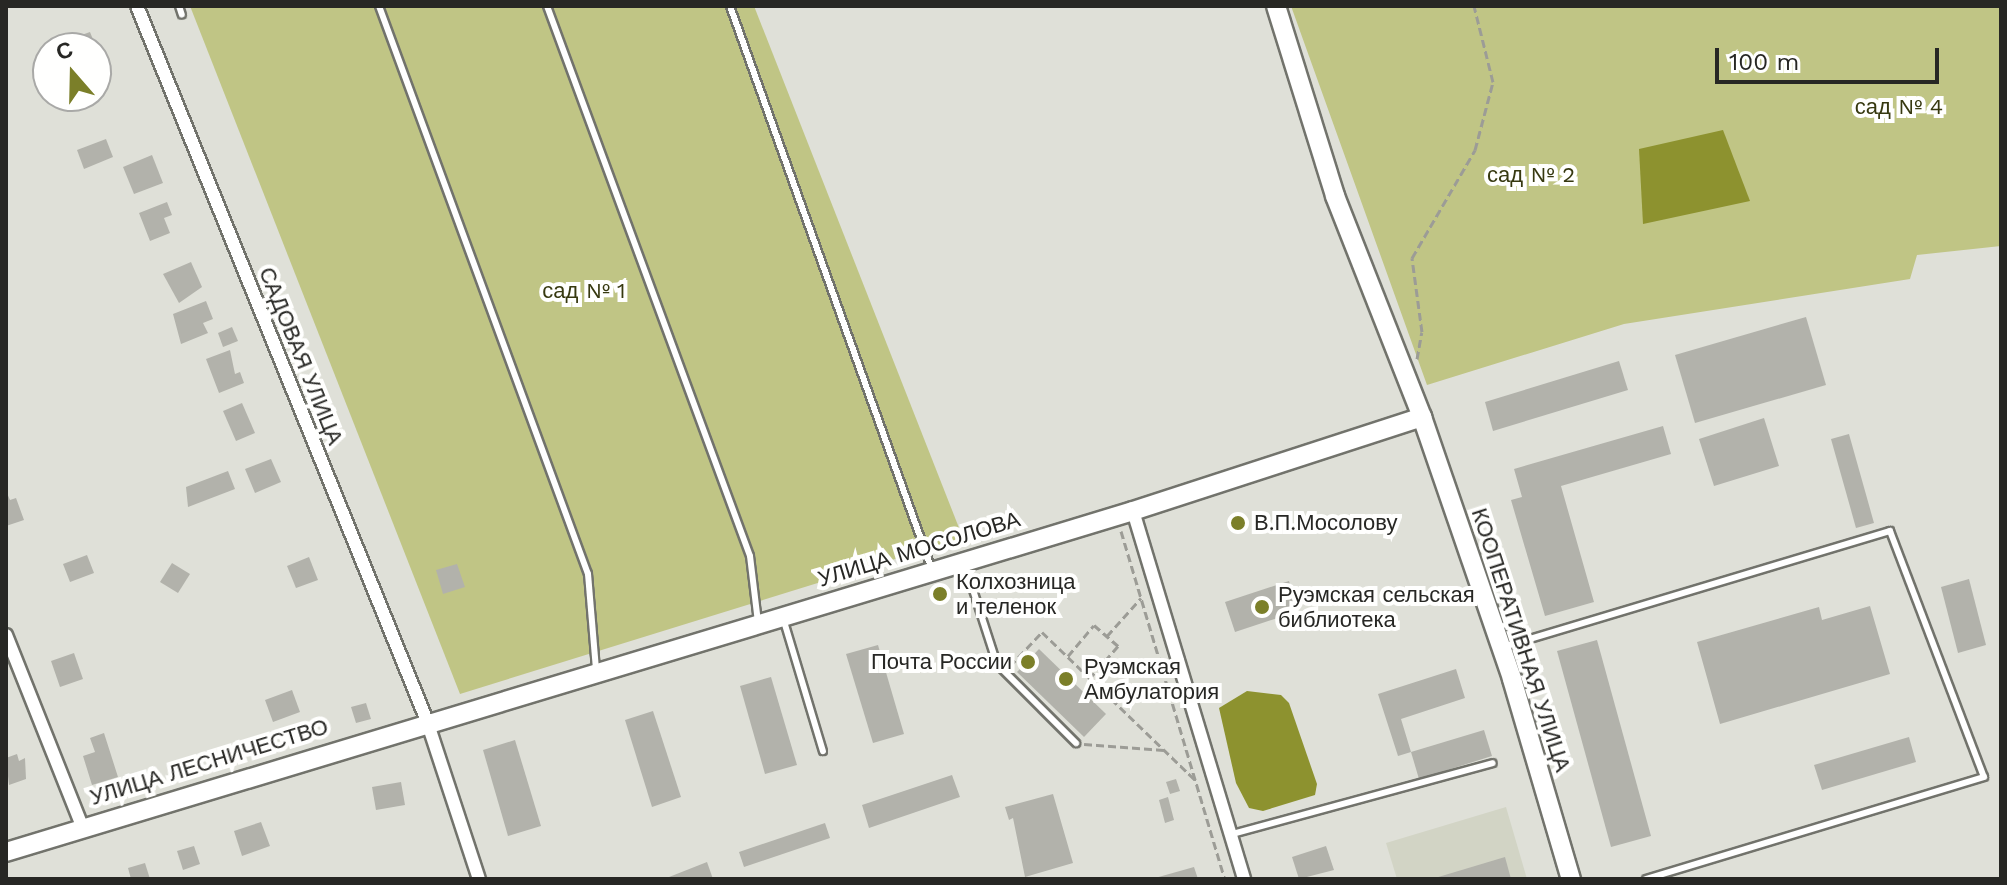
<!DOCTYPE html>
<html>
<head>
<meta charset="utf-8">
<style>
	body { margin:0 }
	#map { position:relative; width:2007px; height:885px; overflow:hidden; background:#dfe0d8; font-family:"Work Sans",sans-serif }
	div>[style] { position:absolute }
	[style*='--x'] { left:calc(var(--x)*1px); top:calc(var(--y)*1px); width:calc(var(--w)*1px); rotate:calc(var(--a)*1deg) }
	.built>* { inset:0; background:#d2d4c5 }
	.green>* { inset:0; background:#c0c585 }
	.water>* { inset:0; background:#8d922f }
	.building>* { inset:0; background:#b2b2ab }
	.path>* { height:3px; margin-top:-1.5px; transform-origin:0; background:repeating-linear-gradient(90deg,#9c9c96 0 8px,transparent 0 12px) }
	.roads { filter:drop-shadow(2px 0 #72736c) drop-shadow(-2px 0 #72736c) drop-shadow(0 2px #72736c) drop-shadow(0 -2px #72736c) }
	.lane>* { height:6px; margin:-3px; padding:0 3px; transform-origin:3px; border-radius:3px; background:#fff }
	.street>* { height:12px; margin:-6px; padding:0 6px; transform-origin:6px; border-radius:6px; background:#fff }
	.secondary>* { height:18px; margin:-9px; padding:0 9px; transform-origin:9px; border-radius:9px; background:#fff }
	.dots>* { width:22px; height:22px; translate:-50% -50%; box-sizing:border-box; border:4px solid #fffffe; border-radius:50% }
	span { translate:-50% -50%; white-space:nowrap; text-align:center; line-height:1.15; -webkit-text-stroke:8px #fffffe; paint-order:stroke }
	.park-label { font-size:22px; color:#373910 }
	.street-label { font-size:22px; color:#272724 }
	.poi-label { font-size:22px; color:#272724 }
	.left { translate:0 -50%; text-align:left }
	.right { translate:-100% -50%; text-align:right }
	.frame { position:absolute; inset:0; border:8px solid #272724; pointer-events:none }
	.north { position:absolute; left:32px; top:32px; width:80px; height:80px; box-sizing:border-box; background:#fffffe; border:2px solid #a9a9a7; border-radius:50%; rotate:340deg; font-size:22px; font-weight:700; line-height:32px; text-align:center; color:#272724 }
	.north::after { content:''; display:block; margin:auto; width:28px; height:36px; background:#7b7f29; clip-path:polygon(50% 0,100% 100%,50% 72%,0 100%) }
	.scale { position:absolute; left:1715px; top:48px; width:224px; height:36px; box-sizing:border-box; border:4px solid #272724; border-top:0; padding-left:10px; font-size:24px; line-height:28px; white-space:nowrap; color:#272724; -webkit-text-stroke:6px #fffffe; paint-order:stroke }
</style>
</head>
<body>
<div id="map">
	<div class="built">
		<i style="clip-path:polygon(1506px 807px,1527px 879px,1397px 879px,1386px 843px)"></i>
	</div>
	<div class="green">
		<i style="clip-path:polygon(190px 6px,754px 6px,963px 538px,460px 694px)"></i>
		<i style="clip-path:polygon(1291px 6px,2001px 6px,2001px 246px,1917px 255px,1910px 279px,1624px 324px,1427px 385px)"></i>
	</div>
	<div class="water">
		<i style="clip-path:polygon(1723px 130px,1750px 201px,1643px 224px,1639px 149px)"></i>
		<i style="clip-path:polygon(1247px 691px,1281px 695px,1289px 703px,1317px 784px,1315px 795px,1263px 811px,1249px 808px,1236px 783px,1219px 708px)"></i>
	</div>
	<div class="building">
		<i style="clip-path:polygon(90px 32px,96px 47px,80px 48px,76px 37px)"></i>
		<i style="clip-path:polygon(106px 139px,113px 157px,84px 169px,77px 150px)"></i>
		<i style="clip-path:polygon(152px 155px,163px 183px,134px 194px,123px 167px)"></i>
		<i style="clip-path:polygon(167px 202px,172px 215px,164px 218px,170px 233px,150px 241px,139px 213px)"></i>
		<i style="clip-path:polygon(191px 262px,202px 287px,179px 303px,163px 274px)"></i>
		<i style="clip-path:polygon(206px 301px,213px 319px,203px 323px,208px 333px,181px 344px,173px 314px)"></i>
		<i style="clip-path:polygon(1806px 317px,1826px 385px,1695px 423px,1675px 355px)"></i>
		<i style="clip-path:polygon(232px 327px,238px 341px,223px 347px,218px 333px)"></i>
		<i style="clip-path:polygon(230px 350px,235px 374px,240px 372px,244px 383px,219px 393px,206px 359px)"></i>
		<i style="clip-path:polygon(1619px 361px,1628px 390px,1493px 431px,1485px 402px)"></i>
		<i style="clip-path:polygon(242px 403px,255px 433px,236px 441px,223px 411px)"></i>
		<i style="clip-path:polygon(1764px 418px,1779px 466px,1714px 486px,1699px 439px)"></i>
		<i style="clip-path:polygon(1663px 426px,1671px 454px,1561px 486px,1594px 602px,1545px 616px,1511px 500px,1522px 497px,1514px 469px)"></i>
		<i style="clip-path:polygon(1849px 434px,1874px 523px,1856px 528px,1831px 439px)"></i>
		<i style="clip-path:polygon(271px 459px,281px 482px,255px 493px,245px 469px)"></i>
		<i style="clip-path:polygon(228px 471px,235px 489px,188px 507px,186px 487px)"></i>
		<i style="clip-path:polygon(6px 491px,10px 500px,16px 498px,24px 520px,6px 526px)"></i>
		<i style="clip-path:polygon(87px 555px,94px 573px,70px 582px,63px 564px)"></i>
		<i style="clip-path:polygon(309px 557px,318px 580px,296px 588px,287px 566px)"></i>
		<i style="clip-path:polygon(172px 563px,190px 574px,178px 593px,160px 582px)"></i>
		<i style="clip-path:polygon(457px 564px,465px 587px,443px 594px,436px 570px)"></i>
		<i style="clip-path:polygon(1969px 579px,1986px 645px,1958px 653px,1941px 587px)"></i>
		<i style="clip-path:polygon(1289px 581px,1299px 611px,1235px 632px,1225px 602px)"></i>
		<i style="clip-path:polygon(1870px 606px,1890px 674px,1720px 724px,1697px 642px,1819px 607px,1822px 620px)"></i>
		<i style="clip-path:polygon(1597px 640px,1651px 836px,1611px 847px,1557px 651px)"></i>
		<i style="clip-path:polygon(878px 645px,904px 734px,873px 743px,846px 654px)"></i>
		<i style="clip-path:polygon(1039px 649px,1106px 714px,1084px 737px,1017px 672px)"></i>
		<i style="clip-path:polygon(74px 653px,83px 679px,60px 687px,51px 661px)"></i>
		<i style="clip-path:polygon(1456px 669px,1465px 698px,1401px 719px,1411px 752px,1398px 756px,1378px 694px)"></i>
		<i style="clip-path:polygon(771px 677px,797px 765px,765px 774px,740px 686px)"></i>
		<i style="clip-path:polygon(292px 690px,300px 712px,273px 722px,265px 700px)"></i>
		<i style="clip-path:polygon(366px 703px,371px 719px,356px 723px,351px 707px)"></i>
		<i style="clip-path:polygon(653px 711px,681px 797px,652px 807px,625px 720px)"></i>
		<i style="clip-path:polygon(1484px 730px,1492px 756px,1419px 779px,1411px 752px)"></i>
		<i style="clip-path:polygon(104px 733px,118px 777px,92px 785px,83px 756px,95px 752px,90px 738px)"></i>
		<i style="clip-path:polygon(1909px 737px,1916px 762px,1822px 790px,1814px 765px)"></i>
		<i style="clip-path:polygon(515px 740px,541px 826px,508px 836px,483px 750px)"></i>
		<i style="clip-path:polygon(17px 754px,19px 761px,25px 758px,26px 779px,9px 785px,6px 758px)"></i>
		<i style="clip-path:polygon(952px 775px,960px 797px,869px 828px,862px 805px)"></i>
		<i style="clip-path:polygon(1176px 779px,1180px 791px,1170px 794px,1166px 782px)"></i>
		<i style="clip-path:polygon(401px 782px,405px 805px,376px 810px,372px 787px)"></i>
		<i style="clip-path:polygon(1053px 794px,1073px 863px,1025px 877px,1013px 818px,1009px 820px,1005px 807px)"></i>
		<i style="clip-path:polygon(1168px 797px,1174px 820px,1165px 823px,1159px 800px)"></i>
		<i style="clip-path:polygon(261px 822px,270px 846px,242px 856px,234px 831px)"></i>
		<i style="clip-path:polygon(825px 823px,830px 838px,744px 867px,739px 852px)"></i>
		<i style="clip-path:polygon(194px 846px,200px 864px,183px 870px,177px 851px)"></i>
		<i style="clip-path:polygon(1326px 846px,1334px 870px,1299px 879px,1292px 857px)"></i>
		<i style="clip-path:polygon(1505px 857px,1511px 879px,1435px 879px,1435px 878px)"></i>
		<i style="clip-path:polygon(707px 862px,713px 879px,664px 879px)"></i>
		<i style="clip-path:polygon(145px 863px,150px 879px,131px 879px,128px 868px)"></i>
		<i style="clip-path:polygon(1194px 867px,1198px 879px,1155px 879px,1155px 878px)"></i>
	</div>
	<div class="path">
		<i style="--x:1417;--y:359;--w:27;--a:-80"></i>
		<i style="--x:1422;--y:332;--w:75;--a:-97.7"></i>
		<i style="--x:1412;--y:258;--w:125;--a:-59.7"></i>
		<i style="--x:1475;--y:150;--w:70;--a:-75.2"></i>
		<i style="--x:1493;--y:82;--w:78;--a:-104"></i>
		<i style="--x:1121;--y:531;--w:363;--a:73.4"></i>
		<i style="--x:1107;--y:636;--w:51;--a:-48.2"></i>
		<i style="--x:1068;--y:656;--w:40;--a:-50"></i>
		<i style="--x:1094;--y:625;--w:32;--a:41"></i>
		<i style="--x:1118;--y:646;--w:43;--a:131.2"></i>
		<i style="--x:1010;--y:666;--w:47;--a:-46.7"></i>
		<i style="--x:1042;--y:632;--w:213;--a:44"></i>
		<i style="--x:1084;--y:744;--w:80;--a:4.3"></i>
	</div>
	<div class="roads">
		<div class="lane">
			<i style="--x:179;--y:6;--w:9;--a:72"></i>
			<i style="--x:379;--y:6;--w:605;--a:69.8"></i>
			<i style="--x:588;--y:574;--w:96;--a:85.2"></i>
			<i style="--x:547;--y:6;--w:586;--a:69.74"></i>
			<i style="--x:750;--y:556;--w:66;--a:83.1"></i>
			<i style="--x:730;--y:6;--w:596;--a:70.29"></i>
			<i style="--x:965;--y:565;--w:104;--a:72.1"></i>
			<i style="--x:997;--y:664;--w:112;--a:45"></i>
			<i style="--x:783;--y:618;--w:139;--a:73.3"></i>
			<i style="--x:1503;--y:647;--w:404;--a:-16.7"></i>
			<i style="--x:1890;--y:531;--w:263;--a:69.1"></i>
			<i style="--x:1984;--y:777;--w:353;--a:163.2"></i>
			<i style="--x:1232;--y:834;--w:270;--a:-15.2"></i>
		</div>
		<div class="street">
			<i style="--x:137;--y:6;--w:772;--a:67.92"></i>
			<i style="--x:427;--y:721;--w:166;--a:71.8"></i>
			<i style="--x:1133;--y:511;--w:384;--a:73.2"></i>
			<i style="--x:6;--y:635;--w:206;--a:68.3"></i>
		</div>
		<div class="secondary">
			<i style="--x:1276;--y:6;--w:199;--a:72.7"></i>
			<i style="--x:1335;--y:196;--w:238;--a:68.5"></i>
			<i style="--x:1422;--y:417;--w:277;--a:71"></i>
			<i style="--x:1512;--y:679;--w:209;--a:73.6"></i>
			<i style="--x:6;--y:852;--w:1177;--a:-16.83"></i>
			<i style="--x:1133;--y:511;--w:304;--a:-18"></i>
		</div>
	</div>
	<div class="dots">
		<i style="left:1238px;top:523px;background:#7b7f29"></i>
		<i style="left:940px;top:594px;background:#7b7f29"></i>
		<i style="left:1262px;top:607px;background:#7b7f29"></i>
		<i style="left:1028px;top:662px;background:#7b7f29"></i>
		<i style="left:1066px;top:679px;background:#7b7f29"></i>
	</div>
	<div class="park-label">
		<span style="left:1899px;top:107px">сад № 4</span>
		<span style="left:1531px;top:175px">сад № 2</span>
		<span style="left:584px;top:291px">сад № 1</span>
	</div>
	<div class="street-label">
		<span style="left:301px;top:356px;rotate:68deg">САДОВАЯ УЛИЦА</span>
		<span style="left:919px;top:549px;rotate:-17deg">УЛИЦА МОСОЛОВА</span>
		<span style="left:1521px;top:640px;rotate:72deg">КООПЕРАТИВНАЯ УЛИЦА</span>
		<span style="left:209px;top:762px;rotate:-17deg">УЛИЦА ЛЕСНИЧЕСТВО</span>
	</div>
	<div class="poi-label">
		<span class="left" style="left:1254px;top:523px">В.П.Мосолову</span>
		<span class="left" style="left:956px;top:594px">Колхозница<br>и теленок</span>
		<span class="left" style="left:1278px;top:607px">Руэмская сельская<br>библиотека</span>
		<span class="right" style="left:1012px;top:662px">Почта России</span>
		<span class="left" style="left:1084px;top:679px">Руэмская<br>Амбулатория</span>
	</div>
	<div class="frame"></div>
	<div class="north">С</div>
	<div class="scale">100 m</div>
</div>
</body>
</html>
